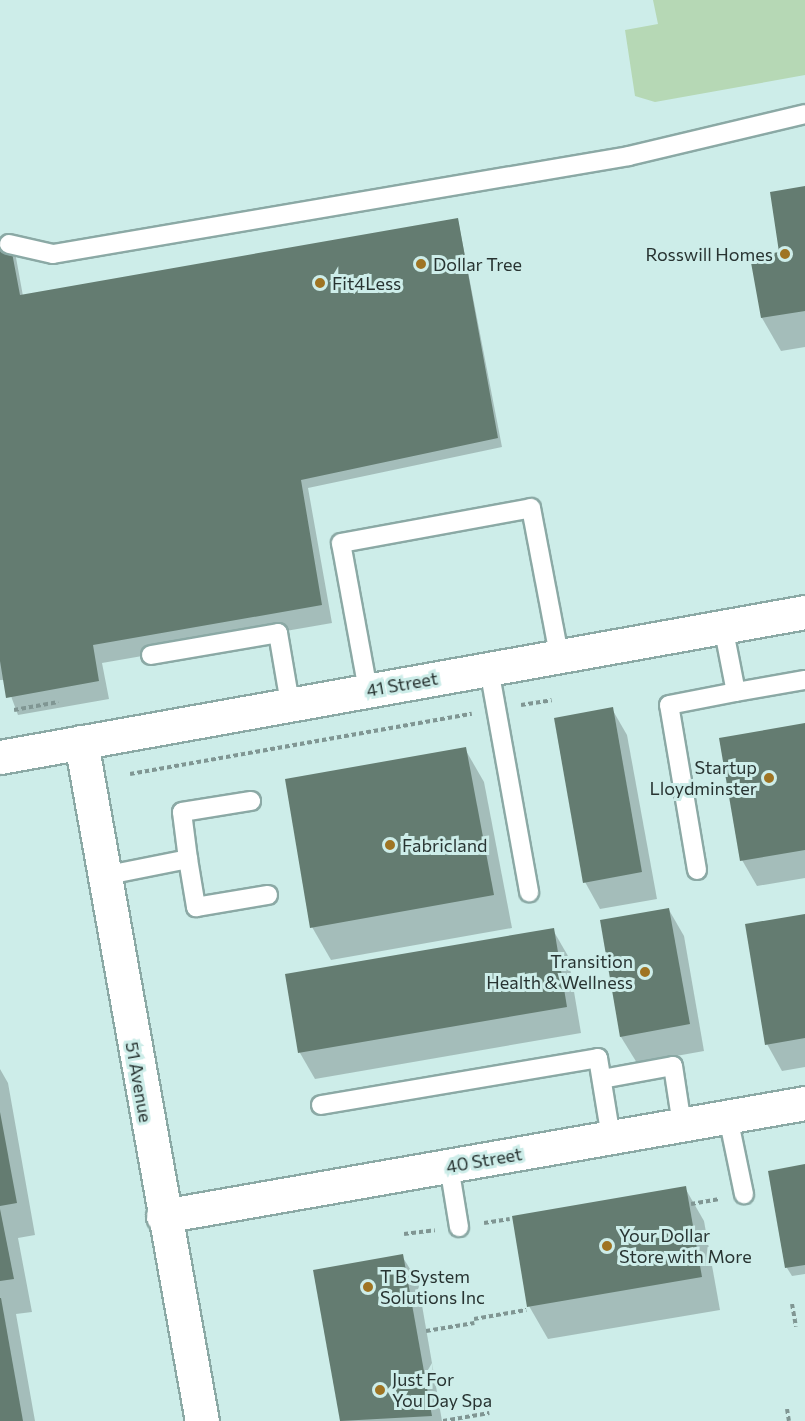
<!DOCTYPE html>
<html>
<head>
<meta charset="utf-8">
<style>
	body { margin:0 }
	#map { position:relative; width:805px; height:1421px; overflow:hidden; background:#cdede9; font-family:Commissioner,sans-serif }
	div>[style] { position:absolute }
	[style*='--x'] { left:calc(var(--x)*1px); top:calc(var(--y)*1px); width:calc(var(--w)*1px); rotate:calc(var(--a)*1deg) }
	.green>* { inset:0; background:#b6d8b5 }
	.shadow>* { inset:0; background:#0003 }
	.building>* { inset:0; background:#647c71 }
	.path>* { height:4px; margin-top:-2px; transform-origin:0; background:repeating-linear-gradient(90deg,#809693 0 4.5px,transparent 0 7.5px) }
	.roads { filter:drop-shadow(2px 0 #8ba9a5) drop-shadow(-2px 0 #8ba9a5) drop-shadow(0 2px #8ba9a5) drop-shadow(0 -2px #8ba9a5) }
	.lane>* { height:18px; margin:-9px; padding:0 9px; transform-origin:9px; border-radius:9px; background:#fff }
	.street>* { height:33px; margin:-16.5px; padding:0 16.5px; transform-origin:16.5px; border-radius:16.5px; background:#fff }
	.secondary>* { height:33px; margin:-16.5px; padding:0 16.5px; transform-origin:16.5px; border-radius:16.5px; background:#fff }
	.dots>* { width:16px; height:16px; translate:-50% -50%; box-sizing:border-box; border:3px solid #cdede9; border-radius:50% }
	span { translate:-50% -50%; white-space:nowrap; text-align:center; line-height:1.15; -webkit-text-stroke:6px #cdede9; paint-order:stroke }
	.poi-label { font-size:18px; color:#283432 }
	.right { translate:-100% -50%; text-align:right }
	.left { translate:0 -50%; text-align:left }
	.street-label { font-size:18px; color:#283432 }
</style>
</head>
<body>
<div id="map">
	<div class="green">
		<i style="clip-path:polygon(653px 0,805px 0,805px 75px,655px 102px,635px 96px,625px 30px,658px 24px)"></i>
	</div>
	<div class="shadow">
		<i style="clip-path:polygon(805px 188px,805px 347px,781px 351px,762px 318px)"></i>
		<i style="clip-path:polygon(458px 220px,502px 447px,308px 488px,332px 623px,102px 663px,109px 699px,18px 715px,5px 680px,0 680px,0 245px,15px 252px,23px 296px)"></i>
		<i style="clip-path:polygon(612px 709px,627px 735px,657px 899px,600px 909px,585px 882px)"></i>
		<i style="clip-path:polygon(805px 725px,805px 878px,757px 886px,742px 860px)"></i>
		<i style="clip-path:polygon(465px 749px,484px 782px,512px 928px,331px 960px,312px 927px)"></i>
		<i style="clip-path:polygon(669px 910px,684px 936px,704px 1051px,637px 1063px,621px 1037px,602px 921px)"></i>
		<i style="clip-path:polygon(805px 916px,805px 1067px,782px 1071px,767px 1044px)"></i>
		<i style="clip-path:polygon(553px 930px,568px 956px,581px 1033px,315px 1079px,300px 1053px,286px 976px)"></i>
		<i style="clip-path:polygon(0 1069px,8px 1083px,35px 1235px,18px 1238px,32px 1312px,16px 1314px,35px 1421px,0 1421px)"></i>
		<i style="clip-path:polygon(805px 1165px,805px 1274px,792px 1276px,787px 1268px)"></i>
		<i style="clip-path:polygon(685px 1188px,704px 1221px,720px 1310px,548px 1339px,529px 1306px)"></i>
		<i style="clip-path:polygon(402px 1256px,418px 1282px,442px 1421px,341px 1421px,315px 1271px)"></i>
	</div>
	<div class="building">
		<i style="clip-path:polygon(805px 186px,805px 311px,761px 318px,750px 257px,779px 252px,770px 192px)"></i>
		<i style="clip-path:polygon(458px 218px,498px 438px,301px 480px,322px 605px,93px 645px,99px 681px,6px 698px,0 661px,0 244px,10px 242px,20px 295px)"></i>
		<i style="clip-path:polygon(613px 707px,642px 872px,583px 883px,554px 718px)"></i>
		<i style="clip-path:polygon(805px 723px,805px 850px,740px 861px,719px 738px)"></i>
		<i style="clip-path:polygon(466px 747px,494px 895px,310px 928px,285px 779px)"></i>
		<i style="clip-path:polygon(669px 908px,690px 1024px,620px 1037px,600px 920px)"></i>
		<i style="clip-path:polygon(805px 914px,805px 1038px,765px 1045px,745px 924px)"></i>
		<i style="clip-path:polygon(554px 928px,567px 1007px,298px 1053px,285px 974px)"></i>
		<i style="clip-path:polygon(0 1112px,17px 1203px,0 1206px)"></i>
		<i style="clip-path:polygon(805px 1164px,805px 1265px,785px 1268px,768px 1171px)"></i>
		<i style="clip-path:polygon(686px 1186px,702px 1277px,527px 1307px,512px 1216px)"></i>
		<i style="clip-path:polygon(0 1209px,14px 1279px,0 1281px)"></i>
		<i style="clip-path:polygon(403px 1254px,432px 1416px,340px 1421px,313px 1270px)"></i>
		<i style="clip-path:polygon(0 1298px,1px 1298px,23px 1421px,0 1421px)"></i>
	</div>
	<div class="path">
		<i style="--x:521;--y:705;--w:31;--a:-9"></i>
		<i style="--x:14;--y:710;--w:45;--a:-10.3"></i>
		<i style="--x:130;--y:774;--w:347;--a:-10"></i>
		<i style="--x:691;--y:1204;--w:29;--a:-10"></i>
		<i style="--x:484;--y:1223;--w:26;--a:-9"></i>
		<i style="--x:404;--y:1234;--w:31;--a:-7"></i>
		<i style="--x:792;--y:1304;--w:23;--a:80"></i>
		<i style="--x:474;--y:1319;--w:53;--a:-9.8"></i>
		<i style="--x:426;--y:1331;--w:49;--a:-9.5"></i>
		<i style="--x:787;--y:1409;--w:12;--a:81"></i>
		<i style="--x:443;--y:1421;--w:47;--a:-9.9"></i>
	</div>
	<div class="roads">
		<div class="lane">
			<i style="--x:9;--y:244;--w:45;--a:12.8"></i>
			<i style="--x:53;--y:254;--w:584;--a:-9.66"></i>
			<i style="--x:629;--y:156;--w:181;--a:-13.4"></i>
			<i style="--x:723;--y:626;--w:67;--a:78.9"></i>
			<i style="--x:736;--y:692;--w:70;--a:-9.9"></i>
			<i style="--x:151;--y:655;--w:129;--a:-9.8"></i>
			<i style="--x:278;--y:633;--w:71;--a:80.3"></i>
			<i style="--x:489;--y:669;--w:227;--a:79.8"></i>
			<i style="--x:368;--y:690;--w:149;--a:-100.4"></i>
			<i style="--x:341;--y:543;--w:193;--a:-10.4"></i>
			<i style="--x:531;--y:508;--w:150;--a:79.2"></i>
			<i style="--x:188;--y:859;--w:47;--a:-97.3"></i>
			<i style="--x:182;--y:812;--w:70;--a:-9.1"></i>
			<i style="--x:697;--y:870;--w:167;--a:-99.6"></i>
			<i style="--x:669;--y:705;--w:68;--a:-11"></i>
			<i style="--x:103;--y:876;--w:87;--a:-11.3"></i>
			<i style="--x:188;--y:859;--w:49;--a:80.5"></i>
			<i style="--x:196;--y:907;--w:73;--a:-9.5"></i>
			<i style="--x:602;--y:1079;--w:72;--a:-10.4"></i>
			<i style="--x:673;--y:1066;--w:60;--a:81.3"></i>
			<i style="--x:321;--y:1105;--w:281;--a:-9.6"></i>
			<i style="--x:598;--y:1058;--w:80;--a:80.7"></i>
			<i style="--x:728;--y:1117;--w:79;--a:78.3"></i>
			<i style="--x:449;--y:1166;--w:62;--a:80.7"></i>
		</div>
		<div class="street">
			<i style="--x:81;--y:742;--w:690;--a:79.9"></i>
			<i style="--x:163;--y:1216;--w:652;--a:-9.98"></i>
		</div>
		<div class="secondary">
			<i style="--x:0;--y:757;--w:818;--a:-10.21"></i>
		</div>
	</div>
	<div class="dots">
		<i style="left:785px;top:254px;background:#9f7423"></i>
		<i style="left:421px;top:264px;background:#9f7423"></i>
		<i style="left:320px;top:283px;background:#9f7423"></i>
		<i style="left:769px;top:778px;background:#9f7423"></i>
		<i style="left:390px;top:845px;background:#9f7423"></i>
		<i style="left:645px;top:972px;background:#9f7423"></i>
		<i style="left:607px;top:1246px;background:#9f7423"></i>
		<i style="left:368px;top:1287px;background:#9f7423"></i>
		<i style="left:380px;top:1390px;background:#9f7423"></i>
	</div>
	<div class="poi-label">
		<span class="right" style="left:773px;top:254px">Rosswill Homes</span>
		<span class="left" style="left:433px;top:264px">Dollar Tree</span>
		<span class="left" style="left:332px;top:283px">Fit4Less</span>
		<span class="right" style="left:757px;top:778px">Startup<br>Lloydminster</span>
		<span class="left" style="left:402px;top:845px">Fabricland</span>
		<span class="right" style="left:633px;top:972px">Transition<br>Health &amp; Wellness</span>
		<span class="left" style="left:619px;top:1246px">Your Dollar<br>Store with More</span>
		<span class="left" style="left:380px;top:1287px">T B System<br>Solutions Inc</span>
		<span class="left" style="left:392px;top:1390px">Just For<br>You Day Spa</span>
	</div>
	<div class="street-label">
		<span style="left:402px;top:684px;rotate:-10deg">41 Street</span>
		<span style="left:139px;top:1082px;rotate:80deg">51 Avenue</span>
		<span style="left:484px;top:1160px;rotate:-10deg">40 Street</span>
	</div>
</div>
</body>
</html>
